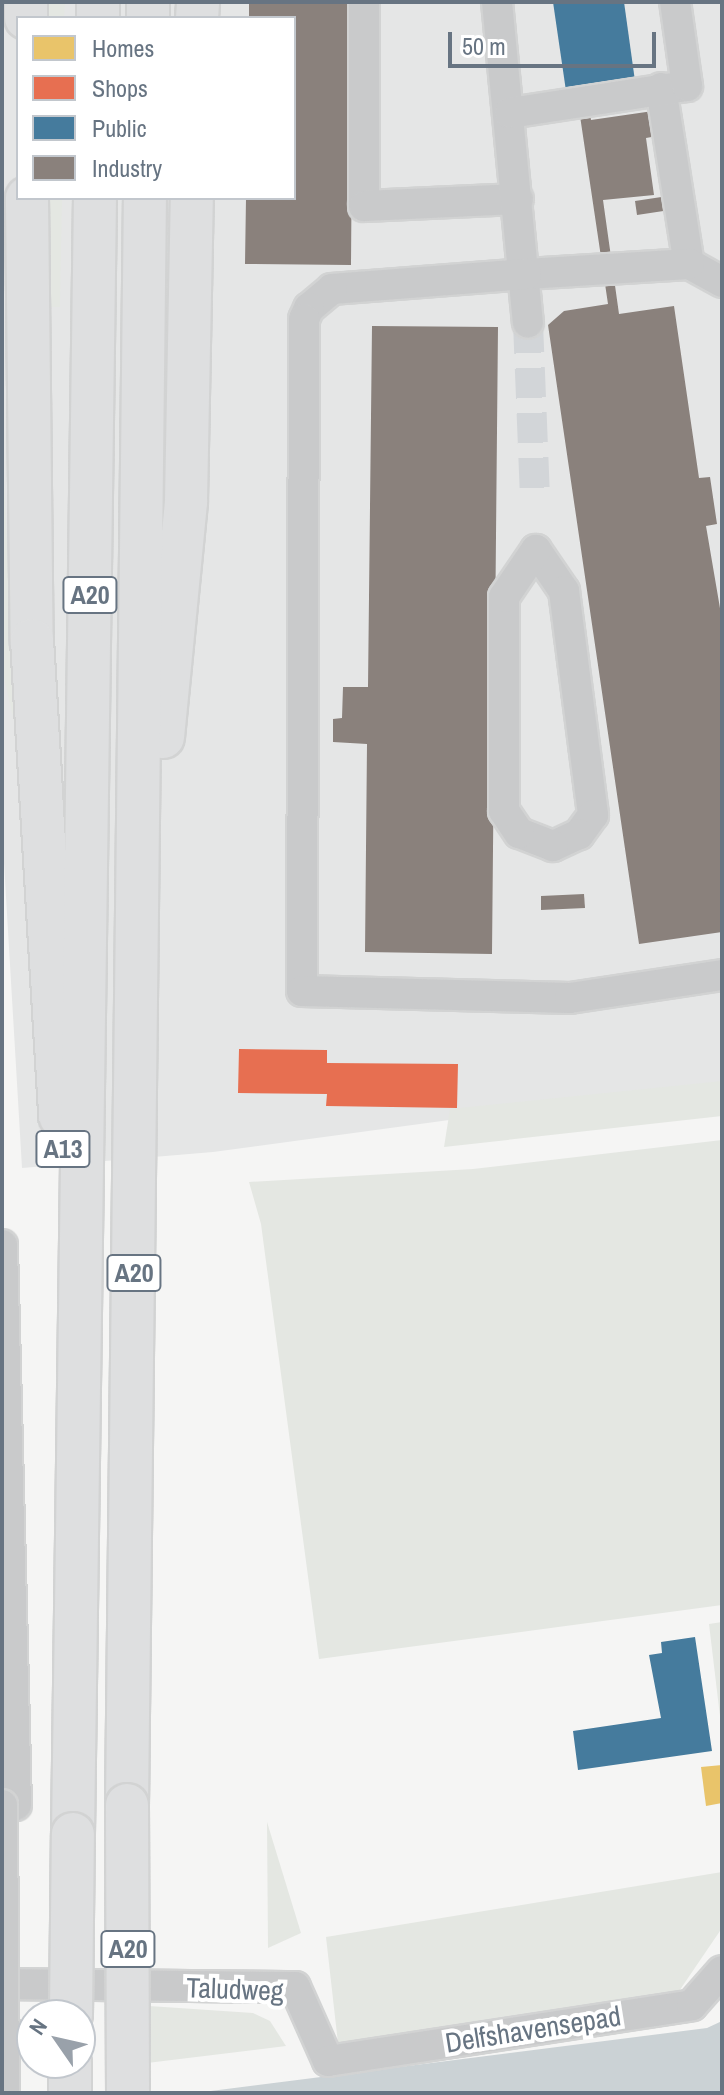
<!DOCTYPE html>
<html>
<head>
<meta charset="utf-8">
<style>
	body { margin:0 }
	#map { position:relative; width:724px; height:2095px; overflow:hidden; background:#f5f5f4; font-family:"Archivo Narrow",sans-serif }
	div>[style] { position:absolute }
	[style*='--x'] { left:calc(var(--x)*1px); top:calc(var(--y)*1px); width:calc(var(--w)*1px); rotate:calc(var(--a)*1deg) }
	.built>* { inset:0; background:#e5e6e6 }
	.green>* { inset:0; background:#e4e7e2 }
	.water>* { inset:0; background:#cbd2d5 }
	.homes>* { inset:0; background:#e9c46a }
	.shops>* { inset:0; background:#e76f51 }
	.public>* { inset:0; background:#457b9d }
	.industry>* { inset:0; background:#8a817c }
	.minor-tunnel>* { height:30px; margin-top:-15px; transform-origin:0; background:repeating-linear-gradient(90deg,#d2d5d8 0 30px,transparent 0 45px) }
	.roads { filter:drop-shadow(2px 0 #d2d3d3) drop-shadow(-2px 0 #d2d3d3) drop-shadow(0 2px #d2d3d3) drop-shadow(0 -2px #d2d3d3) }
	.minor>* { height:30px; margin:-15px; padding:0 15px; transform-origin:15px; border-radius:15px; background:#c9cacb }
	.highway>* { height:42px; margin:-21px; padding:0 21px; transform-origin:21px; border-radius:21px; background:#dedfe0 }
	.bridges { filter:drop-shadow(2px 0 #d2d3d3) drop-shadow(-2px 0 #d2d3d3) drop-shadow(0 2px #d2d3d3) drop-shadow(0 -2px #d2d3d3) }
	.minor-bridge>* { height:30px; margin:-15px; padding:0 15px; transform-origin:15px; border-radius:15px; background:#c9cacb }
	.highway-bridge>* { height:42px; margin:-21px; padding:0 21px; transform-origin:21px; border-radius:21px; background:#dedfe0 }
	span { translate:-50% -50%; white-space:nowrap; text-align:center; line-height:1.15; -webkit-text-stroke:8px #fff; paint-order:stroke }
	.shield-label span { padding:2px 6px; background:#fff; border:2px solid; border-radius:6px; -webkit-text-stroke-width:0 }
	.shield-label { font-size:26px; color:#677482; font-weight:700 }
	.street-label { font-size:28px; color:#677482 }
	.frame { position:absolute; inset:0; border:4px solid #677482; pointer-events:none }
	.legend { position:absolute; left:16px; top:16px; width:280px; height:184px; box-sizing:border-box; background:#fff; border:2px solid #c2c7cd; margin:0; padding:10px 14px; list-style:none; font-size:24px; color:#677482 }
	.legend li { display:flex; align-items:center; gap:16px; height:40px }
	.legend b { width:40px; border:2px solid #c2c7cd }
	.north { position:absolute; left:16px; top:1999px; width:80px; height:80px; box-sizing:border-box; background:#fff; border:2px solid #c2c7cd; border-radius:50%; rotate:304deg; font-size:22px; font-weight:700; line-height:32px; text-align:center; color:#677482 }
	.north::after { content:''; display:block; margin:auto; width:28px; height:36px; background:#99a1aa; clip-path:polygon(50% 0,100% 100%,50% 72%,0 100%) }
	.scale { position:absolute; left:448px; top:32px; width:208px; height:36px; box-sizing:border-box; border:4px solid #677482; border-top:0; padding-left:10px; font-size:24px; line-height:28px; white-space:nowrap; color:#677482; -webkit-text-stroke:6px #fff; paint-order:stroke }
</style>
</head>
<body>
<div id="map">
	<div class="built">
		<i style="clip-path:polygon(evenodd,2px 2px,722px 2px,722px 1083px,213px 1152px,22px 1168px,2px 829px,2px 2px,18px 18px,294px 18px,294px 198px,18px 198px,18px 18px)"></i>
	</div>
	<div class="green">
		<i style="clip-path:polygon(40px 2px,65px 2px,64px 18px,40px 18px)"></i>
		<i style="clip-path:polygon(40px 198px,62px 198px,60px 307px,40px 307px)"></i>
		<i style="clip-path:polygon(2px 365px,4px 480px,16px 730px,2px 669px)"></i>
		<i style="clip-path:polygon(722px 1081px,722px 1116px,444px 1147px,450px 1109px)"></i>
		<i style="clip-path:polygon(722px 1140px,722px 1605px,319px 1659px,261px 1224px,249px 1182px,473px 1169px)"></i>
		<i style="clip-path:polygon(722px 1622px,722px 1733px,709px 1624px)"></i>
		<i style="clip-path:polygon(267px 1822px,301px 1933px,268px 1948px)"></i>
		<i style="clip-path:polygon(722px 1872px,722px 1928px,673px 2000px,339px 2052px,326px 1937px)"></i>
		<i style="clip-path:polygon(149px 2006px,253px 2013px,270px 2021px,286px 2046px,147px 2063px)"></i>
	</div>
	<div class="water">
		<i style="clip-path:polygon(722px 2021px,722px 2093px,195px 2093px,707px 2028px)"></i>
	</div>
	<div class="homes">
		<i style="clip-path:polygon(722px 1765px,722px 1803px,706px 1806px,701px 1767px)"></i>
	</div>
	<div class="shops">
		<i style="clip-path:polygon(239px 1049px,327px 1050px,327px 1063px,458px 1064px,457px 1108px,326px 1106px,327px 1094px,238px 1093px)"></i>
	</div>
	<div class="public">
		<i style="clip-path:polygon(553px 2px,624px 2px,635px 81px,566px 91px)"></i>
		<i style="clip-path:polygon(695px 1637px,712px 1751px,578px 1770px,573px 1731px,661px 1718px,649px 1655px,662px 1653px,661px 1642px)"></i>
	</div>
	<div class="industry">
		<i style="clip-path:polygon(249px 2px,353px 2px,351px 265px,245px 264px,246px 198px,294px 198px,294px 18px,249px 18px)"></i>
		<i style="clip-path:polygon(586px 88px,591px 120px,653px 111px,657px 136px,646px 138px,654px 195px,603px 200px,619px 314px,674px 306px,699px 478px,710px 477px,717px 524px,706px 526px,722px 620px,722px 932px,639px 944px,548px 325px,564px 311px,608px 304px,576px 89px)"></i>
		<i style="clip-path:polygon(668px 196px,670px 210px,637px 215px,635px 201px)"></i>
		<i style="clip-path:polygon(372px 326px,498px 327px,492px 954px,365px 952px,367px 744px,333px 742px,333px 719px,342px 718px,343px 687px,368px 687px)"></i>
		<i style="clip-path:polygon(584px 894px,585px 908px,541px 910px,541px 896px)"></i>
	</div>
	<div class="minor-tunnel">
		<i style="--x:528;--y:323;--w:177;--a:87.7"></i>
	</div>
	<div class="roads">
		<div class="minor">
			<i style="--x:364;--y:2;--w:204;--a:90"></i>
			<i style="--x:364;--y:206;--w:154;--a:-2.6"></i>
			<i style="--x:497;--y:2;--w:322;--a:84.5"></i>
			<i style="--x:661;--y:88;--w:178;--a:81"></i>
			<i style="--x:510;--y:113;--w:179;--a:-8.7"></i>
			<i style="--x:687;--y:86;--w:85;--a:-98.1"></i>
			<i style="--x:722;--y:282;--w:38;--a:-151"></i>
			<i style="--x:689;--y:264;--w:163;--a:176.5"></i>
			<i style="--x:526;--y:274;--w:195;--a:175.6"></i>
			<i style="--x:332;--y:289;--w:30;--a:140"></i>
			<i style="--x:309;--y:308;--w:12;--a:114"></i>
			<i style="--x:304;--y:319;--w:672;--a:90.17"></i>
			<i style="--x:302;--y:991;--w:268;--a:1.5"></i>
			<i style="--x:570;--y:998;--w:154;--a:-8.6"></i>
			<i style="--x:536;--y:550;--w:50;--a:55.7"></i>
			<i style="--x:564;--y:591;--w:226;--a:82.6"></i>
			<i style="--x:593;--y:815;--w:24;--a:126"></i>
			<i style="--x:579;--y:834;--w:29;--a:155"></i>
			<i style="--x:553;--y:846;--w:36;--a:-159"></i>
			<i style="--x:519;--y:833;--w:27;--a:-124"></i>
			<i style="--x:504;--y:811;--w:214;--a:-90"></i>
			<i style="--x:504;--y:597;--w:57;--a:-55.8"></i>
			<i style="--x:2;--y:1245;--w:560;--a:88.57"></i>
			<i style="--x:2;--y:1984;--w:293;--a:0.6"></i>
			<i style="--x:295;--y:1987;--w:81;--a:66"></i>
			<i style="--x:328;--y:2061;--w:368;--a:-8.7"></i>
			<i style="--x:692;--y:2005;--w:45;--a:-48.6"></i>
		</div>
		<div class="highway">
			<i style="--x:26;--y:2;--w:16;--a:90"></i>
			<i style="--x:98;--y:18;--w:16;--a:-90"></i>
			<i style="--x:148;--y:18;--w:16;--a:-90"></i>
			<i style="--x:197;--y:18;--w:16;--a:-86"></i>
			<i style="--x:27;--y:198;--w:442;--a:89.4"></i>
			<i style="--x:32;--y:640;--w:477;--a:86.6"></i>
			<i style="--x:163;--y:737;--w:237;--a:-84.4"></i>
			<i style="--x:186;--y:501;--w:303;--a:-88.9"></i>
			<i style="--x:127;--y:1805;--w:1607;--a:-89.36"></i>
			<i style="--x:73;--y:1834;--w:1636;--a:-89.23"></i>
			<i style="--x:70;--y:2093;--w:30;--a:-90"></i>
		</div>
	</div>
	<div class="bridges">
		<div class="minor-bridge">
			<i style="--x:2;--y:1805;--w:288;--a:89.6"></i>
		</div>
		<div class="highway-bridge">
			<i style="--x:127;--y:1805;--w:288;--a:89.8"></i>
			<i style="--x:71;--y:2015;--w:181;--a:-89.4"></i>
		</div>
	</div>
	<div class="shield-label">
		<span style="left:90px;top:595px">A20</span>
		<span style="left:63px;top:1149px">A13</span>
		<span style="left:134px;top:1273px">A20</span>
		<span style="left:128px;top:1949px">A20</span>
	</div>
	<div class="street-label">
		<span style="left:235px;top:1989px;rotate:2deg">Taludweg</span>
		<span style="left:533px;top:2029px;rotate:-9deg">Delfshavensepad</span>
	</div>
	<div class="frame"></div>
	<ul class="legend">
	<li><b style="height:22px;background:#e9c46a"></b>Homes</li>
	<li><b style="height:22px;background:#e76f51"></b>Shops</li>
	<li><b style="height:22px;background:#457b9d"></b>Public</li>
	<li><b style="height:22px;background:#8a817c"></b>Industry</li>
	</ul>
	<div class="north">N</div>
	<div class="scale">50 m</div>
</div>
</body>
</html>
